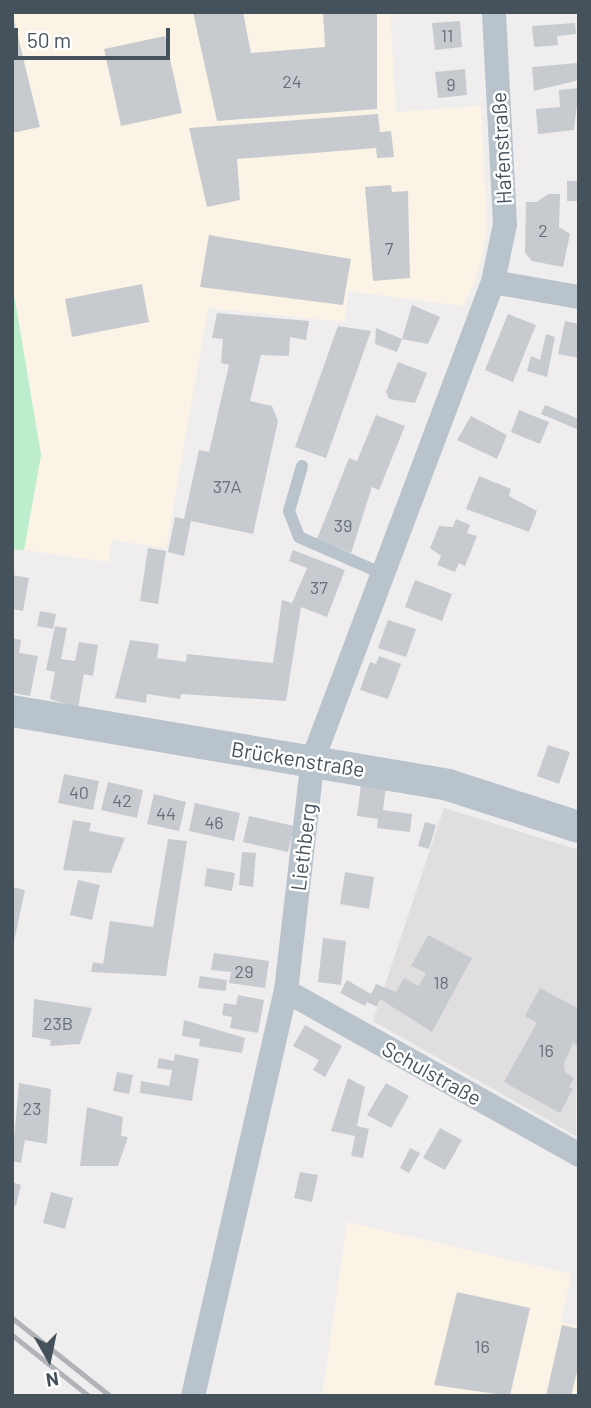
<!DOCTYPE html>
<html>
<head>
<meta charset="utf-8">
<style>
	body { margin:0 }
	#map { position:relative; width:591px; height:1408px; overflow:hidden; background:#f0edee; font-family:Barlow,sans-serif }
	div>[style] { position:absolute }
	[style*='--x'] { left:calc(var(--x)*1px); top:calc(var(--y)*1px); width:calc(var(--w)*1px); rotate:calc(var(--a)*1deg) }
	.commercial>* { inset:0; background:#fbf4e6 }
	.education>* { inset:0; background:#e1dee0 }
	.green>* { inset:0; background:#bceecd }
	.building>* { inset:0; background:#c7cbd0 }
	.service>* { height:12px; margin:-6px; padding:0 6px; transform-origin:6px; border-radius:6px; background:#b9c3cb }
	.minor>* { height:24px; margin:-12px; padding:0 12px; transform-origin:12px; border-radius:12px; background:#b9c3cb }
	.tertiary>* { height:32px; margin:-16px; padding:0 16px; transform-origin:16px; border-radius:16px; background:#b9c3cb }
	.rail>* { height:5px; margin:-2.5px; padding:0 2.5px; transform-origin:2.5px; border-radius:2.5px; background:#b0b3b8 }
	span { translate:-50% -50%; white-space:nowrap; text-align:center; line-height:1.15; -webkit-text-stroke:5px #fff; paint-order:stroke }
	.number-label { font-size:18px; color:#667078 }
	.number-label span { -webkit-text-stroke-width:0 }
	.street-label { font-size:21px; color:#46525b }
	.frame { position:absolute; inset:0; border:14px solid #46525b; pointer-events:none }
	.north { position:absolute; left:14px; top:1324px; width:70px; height:70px; -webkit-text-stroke:5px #fff; paint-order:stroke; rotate:171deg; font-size:19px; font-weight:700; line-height:28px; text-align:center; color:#46525b }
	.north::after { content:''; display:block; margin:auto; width:24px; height:32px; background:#46525b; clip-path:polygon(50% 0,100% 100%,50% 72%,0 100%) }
	.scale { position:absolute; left:14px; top:28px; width:156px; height:32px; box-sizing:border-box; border:4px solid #46525b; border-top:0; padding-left:9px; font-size:21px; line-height:24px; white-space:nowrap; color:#46525b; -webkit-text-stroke:5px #fff; paint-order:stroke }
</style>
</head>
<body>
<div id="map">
	<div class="commercial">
		<i style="clip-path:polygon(12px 12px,390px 12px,396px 112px,481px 106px,487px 230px,478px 273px,463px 306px,348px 291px,345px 322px,208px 308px,166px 548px,112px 540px,108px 562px,24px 550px,41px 455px,12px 283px)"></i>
		<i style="clip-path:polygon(347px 1222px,571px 1274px,561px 1322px,579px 1326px,579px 1396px,322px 1396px)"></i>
	</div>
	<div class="education">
		<i style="clip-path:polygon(444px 808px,579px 850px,576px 1136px,373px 1021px)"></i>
	</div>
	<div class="green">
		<i style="clip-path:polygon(12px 283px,41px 455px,24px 550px,12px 549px)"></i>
	</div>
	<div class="building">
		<i style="clip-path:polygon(12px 12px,40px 127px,12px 133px)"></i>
		<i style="clip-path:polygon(193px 12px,243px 12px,251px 53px,325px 47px,323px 12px,377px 12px,377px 109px,217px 121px)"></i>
		<i style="clip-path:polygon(460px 21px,462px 47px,435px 50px,432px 23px)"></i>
		<i style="clip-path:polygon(575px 23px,576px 34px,557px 36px,558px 45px,534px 47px,532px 26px)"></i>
		<i style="clip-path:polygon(165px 36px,182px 113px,121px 126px,104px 49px)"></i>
		<i style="clip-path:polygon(577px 63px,579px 80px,534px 91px,532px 67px)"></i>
		<i style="clip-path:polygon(465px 69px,467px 95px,438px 98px,435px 72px)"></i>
		<i style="clip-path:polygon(579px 88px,574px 130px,538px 134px,536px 109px,560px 107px,559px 90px)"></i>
		<i style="clip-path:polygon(378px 114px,380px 132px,391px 131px,394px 157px,377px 158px,376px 148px,237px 159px,240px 200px,207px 207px,189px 128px)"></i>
		<i style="clip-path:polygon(567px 181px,579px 181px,579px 201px,567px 201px)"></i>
		<i style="clip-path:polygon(391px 185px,392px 192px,408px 191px,410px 278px,373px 281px,365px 187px)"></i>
		<i style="clip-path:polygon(548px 194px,560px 194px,559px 227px,570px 234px,563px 267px,532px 261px,525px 253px,526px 202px,537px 202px)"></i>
		<i style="clip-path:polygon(209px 235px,351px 259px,343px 305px,200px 287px)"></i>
		<i style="clip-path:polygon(142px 284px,149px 322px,72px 337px,65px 299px)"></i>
		<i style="clip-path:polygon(412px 305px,440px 317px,428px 344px,402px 339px)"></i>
		<i style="clip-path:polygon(217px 313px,309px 321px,306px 340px,290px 337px,289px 356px,261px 355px,250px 401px,272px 406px,278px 421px,253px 534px,191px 521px,184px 556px,168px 552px,175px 517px,184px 519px,199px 450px,209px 452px,229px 365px,221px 363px,223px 339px,212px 338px)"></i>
		<i style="clip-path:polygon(508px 314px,536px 325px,513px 382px,485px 370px)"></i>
		<i style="clip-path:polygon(565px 321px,579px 324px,579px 358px,558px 354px)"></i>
		<i style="clip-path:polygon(338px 326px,371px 331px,326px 458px,295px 447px)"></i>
		<i style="clip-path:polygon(376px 328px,402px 339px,397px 352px,375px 344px)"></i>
		<i style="clip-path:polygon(546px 334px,555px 337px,547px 377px,527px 371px,531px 356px,540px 360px)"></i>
		<i style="clip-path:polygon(398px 362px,427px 373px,415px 403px,389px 399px,386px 392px)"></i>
		<i style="clip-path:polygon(545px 405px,579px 419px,579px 430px,541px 414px)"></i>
		<i style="clip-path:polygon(519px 410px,549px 422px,540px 444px,511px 432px)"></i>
		<i style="clip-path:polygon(376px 415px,405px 426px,379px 490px,372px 487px,351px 553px,317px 539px,349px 458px,357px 461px)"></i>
		<i style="clip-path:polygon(471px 416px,507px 435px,497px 459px,457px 440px)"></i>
		<i style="clip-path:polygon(479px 476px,511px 489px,509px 496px,537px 511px,529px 532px,466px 509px)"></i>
		<i style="clip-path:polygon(456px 519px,470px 525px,467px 533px,477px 536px,465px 566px,459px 563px,455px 572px,437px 565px,441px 556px,430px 548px,439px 526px,453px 527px)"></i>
		<i style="clip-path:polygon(148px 548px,166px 551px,158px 604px,140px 601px)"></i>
		<i style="clip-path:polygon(293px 550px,345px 570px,327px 617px,301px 607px,286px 701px,181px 694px,180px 699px,147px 694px,146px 703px,115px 698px,130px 640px,159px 644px,157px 658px,186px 662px,187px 654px,273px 663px,282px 600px,292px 603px,307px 568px,289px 561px)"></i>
		<i style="clip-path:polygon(12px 575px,29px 578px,23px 611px,12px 609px)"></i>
		<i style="clip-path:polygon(415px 580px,452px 594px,442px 621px,405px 607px)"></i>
		<i style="clip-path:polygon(40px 611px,56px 614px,53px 629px,37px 626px)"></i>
		<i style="clip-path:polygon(388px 620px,416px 629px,406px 657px,378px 648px)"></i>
		<i style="clip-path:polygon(55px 626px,67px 628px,61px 659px,75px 661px,79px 642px,98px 645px,93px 676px,84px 674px,78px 708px,50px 699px,55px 672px,46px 670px)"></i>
		<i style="clip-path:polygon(12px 638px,21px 640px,19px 653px,38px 656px,30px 696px,12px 693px)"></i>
		<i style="clip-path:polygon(379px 656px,401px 664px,388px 699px,360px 690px,370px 662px,376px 664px)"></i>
		<i style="clip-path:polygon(548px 745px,570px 752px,559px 784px,537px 776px)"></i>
		<i style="clip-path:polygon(64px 774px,99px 781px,93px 810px,58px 803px)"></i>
		<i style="clip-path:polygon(108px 782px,143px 790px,137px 818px,101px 810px)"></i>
		<i style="clip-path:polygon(361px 783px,386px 787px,383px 810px,412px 814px,410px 832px,377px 828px,378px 819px,357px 816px)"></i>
		<i style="clip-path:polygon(154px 794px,186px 802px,179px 831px,147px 824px)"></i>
		<i style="clip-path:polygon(195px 803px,240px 813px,234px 841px,189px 831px)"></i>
		<i style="clip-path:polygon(249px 816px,294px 826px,288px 852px,243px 842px)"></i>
		<i style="clip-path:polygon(73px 820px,91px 823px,89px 831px,125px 838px,111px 873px,63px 870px)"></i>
		<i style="clip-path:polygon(425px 822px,436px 825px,429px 849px,418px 846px)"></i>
		<i style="clip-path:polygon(168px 839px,187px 841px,166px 976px,91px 972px,93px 962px,103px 964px,110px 921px,153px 927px)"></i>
		<i style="clip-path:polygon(242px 852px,256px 853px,253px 887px,239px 885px)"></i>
		<i style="clip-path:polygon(207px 868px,235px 873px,232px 891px,204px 886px)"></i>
		<i style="clip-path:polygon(345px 872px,374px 877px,369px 909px,340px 904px)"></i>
		<i style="clip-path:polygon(78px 880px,100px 885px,92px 920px,70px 915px)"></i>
		<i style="clip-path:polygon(12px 887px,25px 890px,13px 946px,12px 946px)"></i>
		<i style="clip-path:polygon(428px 935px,472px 958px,432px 1032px,380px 999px,377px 1007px,367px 1002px,365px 1006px,340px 993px,347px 980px,371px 994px,376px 984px,396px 992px,404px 978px,419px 986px,426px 973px,411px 966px)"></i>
		<i style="clip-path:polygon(323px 938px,346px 941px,341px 985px,318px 982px)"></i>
		<i style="clip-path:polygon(214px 953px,269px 961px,265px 988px,229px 983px,231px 972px,211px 970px)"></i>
		<i style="clip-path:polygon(200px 976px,227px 980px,226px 991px,198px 988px)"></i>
		<i style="clip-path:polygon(540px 988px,579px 1009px,579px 1047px,573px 1043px,564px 1064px,565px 1072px,574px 1078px,569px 1087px,573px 1089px,560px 1113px,504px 1082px,537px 1023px,525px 1016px)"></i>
		<i style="clip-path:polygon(238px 995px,264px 1000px,258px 1033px,230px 1028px,232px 1017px,222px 1015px,224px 1003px,236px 1005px)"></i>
		<i style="clip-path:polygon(34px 999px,92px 1008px,80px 1044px,50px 1046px,51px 1040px,32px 1037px)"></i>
		<i style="clip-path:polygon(184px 1020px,245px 1038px,242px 1053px,199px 1046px,200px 1039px,182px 1036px)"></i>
		<i style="clip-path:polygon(305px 1025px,342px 1046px,325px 1077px,313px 1070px,319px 1060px,293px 1046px)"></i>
		<i style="clip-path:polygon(175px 1054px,199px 1059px,192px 1101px,140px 1093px,141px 1081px,169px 1086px,172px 1070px,157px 1068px,159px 1058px,174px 1061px)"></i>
		<i style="clip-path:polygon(117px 1072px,133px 1075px,129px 1094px,113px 1091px)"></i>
		<i style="clip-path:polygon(348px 1078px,365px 1087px,357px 1126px,369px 1129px,363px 1158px,351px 1156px,355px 1136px,331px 1131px)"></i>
		<i style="clip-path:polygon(19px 1083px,51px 1089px,47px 1144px,25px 1140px,21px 1163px,12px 1161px)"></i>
		<i style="clip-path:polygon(386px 1083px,409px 1096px,391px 1128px,367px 1115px)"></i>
		<i style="clip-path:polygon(87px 1107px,123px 1117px,121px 1136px,128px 1137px,118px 1166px,80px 1166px)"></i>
		<i style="clip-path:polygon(440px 1128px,462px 1140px,445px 1170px,423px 1158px)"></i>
		<i style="clip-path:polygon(410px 1148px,420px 1153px,409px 1173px,400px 1168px)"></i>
		<i style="clip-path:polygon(300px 1172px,318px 1175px,312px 1202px,294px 1198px)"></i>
		<i style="clip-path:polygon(12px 1182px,21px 1185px,16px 1206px,12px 1205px)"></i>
		<i style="clip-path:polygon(51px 1192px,73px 1198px,65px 1229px,43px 1223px)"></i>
		<i style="clip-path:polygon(457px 1292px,530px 1308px,510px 1396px,434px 1385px)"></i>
		<i style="clip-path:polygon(562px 1325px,579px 1329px,579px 1364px,571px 1396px,546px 1396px)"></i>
	</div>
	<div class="service">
		<i style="--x:302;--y:466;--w:47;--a:106.1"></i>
		<i style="--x:289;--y:511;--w:28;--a:69"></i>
		<i style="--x:299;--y:537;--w:92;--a:23.8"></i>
	</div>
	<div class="minor">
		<i style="--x:493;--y:282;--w:59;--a:-78.3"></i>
		<i style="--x:505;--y:224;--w:212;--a:-93"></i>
		<i style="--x:286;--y:991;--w:336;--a:29.2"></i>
		<i style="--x:193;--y:1396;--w:416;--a:-77.1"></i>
		<i style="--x:286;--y:991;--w:234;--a:-83.4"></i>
		<i style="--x:313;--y:759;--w:510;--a:-69.33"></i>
		<i style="--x:493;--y:282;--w:87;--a:9.9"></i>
	</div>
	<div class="tertiary">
		<i style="--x:12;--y:711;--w:442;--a:9.6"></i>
		<i style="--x:448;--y:785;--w:138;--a:17.8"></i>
	</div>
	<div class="rail">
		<i style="--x:12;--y:1318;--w:125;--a:38.5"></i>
		<i style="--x:12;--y:1335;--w:98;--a:38.4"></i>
	</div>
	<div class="number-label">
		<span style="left:447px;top:35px">11</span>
		<span style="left:292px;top:81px">24</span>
		<span style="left:451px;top:84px">9</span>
		<span style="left:543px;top:230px">2</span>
		<span style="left:389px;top:248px">7</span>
		<span style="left:227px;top:486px">37A</span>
		<span style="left:343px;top:525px">39</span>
		<span style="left:319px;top:587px">37</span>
		<span style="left:79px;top:792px">40</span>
		<span style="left:122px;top:800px">42</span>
		<span style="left:166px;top:813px">44</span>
		<span style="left:214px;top:822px">46</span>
		<span style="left:244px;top:971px">29</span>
		<span style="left:441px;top:982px">18</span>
		<span style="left:58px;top:1023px">23B</span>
		<span style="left:546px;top:1050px">16</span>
		<span style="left:32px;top:1108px">23</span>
		<span style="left:482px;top:1346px">16</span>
	</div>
	<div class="street-label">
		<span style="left:501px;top:148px;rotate:-93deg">Hafenstraße</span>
		<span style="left:298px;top:759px;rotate:9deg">Brückenstraße</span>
		<span style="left:303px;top:847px;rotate:-83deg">Liethberg</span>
		<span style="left:432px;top:1073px;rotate:29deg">Schulstraße</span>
	</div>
	<div class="frame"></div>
	<div class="north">N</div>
	<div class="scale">50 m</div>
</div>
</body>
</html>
